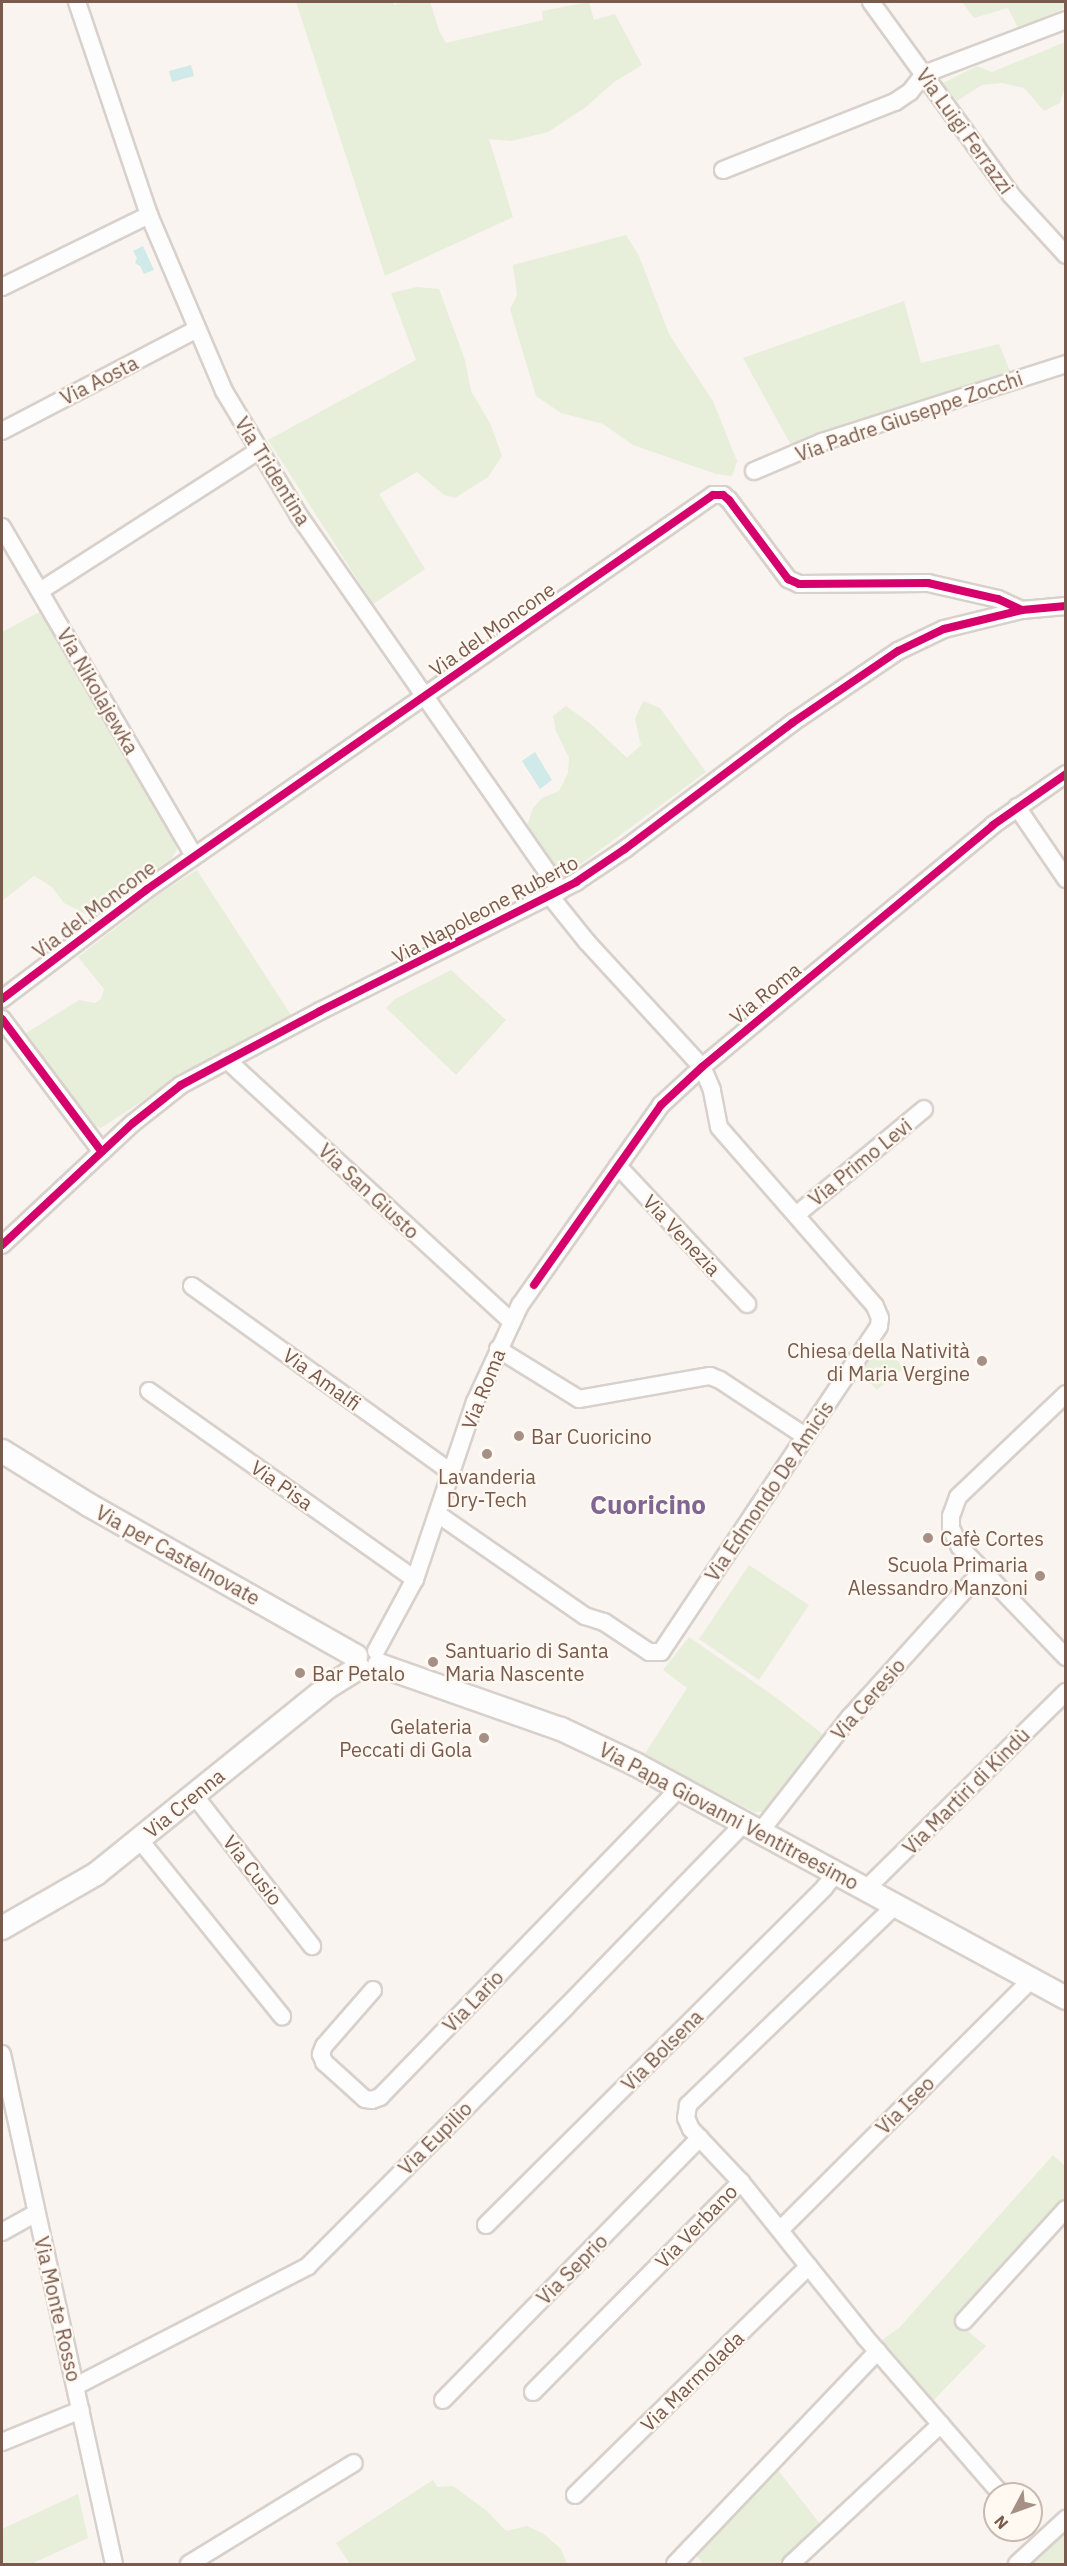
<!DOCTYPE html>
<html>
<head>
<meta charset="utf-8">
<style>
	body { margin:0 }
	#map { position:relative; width:1067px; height:2566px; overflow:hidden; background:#f9f4ef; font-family:"IBM Plex Sans",sans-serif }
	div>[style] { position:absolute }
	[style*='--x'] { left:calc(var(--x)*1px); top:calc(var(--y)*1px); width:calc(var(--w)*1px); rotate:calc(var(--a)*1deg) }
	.green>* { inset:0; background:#e7efda }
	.water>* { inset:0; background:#d0e9e9 }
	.roads { filter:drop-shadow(2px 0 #d8d0cb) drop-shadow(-2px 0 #d8d0cb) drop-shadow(0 2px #d8d0cb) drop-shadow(0 -2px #d8d0cb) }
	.street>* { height:16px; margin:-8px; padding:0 8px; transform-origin:8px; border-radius:8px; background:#fefdfd }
	.secondary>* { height:22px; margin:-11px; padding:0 11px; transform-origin:11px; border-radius:11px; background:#fefdfd }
	.cycleway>* { height:8px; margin:-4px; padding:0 4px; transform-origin:4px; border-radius:4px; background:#d6006c }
	.dots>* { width:16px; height:16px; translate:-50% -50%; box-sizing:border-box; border:3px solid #fff9f2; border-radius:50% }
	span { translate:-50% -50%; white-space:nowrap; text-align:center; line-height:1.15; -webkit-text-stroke:4.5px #fff9f2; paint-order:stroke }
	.street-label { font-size:20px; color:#795a4d }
	.poi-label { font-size:20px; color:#795a4d }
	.right { translate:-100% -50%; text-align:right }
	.left { translate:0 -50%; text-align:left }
	.district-label { font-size:26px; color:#816694; font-weight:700 }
	.frame { position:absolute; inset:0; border:3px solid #795a4d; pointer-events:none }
	.north { position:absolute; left:983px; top:2482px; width:60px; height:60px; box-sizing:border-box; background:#fff9f2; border:2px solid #c9b9b0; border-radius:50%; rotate:229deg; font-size:16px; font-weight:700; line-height:24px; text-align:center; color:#795a4d }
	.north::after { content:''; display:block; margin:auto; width:21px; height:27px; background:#a69086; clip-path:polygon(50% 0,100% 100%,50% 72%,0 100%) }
</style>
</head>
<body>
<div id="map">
	<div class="green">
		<i style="clip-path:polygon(296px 2px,392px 2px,394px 5px,406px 2px,430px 2px,440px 33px,446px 43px,543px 20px,542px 11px,589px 2px,594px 20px,615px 14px,642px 65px,614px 82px,586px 107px,548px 132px,511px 141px,489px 139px,513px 217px,385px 276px)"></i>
		<i style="clip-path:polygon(962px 2px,1065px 2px,1065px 8px,1018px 28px,1008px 8px,974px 18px)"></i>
		<i style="clip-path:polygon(1065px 42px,1065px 86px,1060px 103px,1044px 111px,1024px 88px,1002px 83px,982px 85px,957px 101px,943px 83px,977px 66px,992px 72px)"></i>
		<i style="clip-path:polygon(626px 235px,639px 256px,669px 334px,713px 401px,737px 461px,732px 476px,716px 474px,633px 445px,603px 424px,561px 413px,536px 396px,510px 309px,517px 295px,513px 265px)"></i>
		<i style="clip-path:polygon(417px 287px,439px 289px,465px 360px,471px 391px,490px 423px,502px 456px,488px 477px,455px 498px,444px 495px,417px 472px,379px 494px,425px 569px,373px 604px,268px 440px,416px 360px,391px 293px)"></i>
		<i style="clip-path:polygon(904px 301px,921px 363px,999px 344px,1010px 371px,892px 409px,792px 447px,743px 358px)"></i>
		<i style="clip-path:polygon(45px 609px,168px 824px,177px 849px,172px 858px,114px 901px,86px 914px,64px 903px,52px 887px,34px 876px,2px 901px,2px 632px)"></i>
		<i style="clip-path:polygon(643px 701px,660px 708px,706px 772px,574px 869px,557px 870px,526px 829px,533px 808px,542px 798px,559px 791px,568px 773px,569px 758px,556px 731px,553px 716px,566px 706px,591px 724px,627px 758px,641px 745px,635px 719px)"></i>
		<i style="clip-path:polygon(197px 870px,291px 1015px,178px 1078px,101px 1128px,95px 1126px,23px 1035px,79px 1000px,95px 1003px,101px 999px,104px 989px,78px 957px,162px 892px)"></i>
		<i style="clip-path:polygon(451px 970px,506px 1020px,456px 1075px,386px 1008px,395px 999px)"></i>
		<i style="clip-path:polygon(878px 1345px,889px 1351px,904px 1368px,877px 1390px,859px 1372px)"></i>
		<i style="clip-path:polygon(749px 1565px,809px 1605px,759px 1680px,699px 1639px)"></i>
		<i style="clip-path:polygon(689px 1637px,778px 1699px,825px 1736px,764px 1812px,754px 1812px,644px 1755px,687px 1688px,663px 1670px)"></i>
		<i style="clip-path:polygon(1053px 2155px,1065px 2166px,1065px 2201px,957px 2322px,986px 2346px,933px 2401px,882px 2340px,899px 2328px)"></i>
		<i style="clip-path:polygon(777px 2469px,821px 2525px,779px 2564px,703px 2564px,695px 2554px)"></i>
		<i style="clip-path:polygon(433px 2480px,437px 2487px,453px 2486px,487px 2511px,506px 2531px,527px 2526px,544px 2534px,561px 2549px,567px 2564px,350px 2564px,336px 2543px)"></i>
		<i style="clip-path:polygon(78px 2494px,88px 2538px,31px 2564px,2px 2564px,2px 2529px)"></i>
		<i style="clip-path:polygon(1065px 2532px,1065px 2564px,1032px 2564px)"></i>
	</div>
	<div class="water">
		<i style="clip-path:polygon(191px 65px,194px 76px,172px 82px,169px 71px)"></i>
		<i style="clip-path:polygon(143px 246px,154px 270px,144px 274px,140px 266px,135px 263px,137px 258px,133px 251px)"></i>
		<i style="clip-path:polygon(535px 752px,552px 780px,540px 789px,522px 761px)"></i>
	</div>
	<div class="roads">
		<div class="street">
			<i style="--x:77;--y:2;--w:225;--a:71.3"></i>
			<i style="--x:149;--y:215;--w:191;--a:66.9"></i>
			<i style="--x:224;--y:391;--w:146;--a:59"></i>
			<i style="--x:299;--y:516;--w:457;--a:55.1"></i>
			<i style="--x:871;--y:2;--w:238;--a:54"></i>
			<i style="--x:1011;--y:195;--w:81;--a:47.5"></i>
			<i style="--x:924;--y:74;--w:152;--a:-20.8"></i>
			<i style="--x:723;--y:170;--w:185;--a:-21.6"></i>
			<i style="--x:895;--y:102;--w:18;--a:-34"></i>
			<i style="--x:910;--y:92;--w:23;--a:-52"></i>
			<i style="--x:2;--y:287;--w:164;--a:-26.1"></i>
			<i style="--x:2;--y:431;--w:220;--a:-27.6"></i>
			<i style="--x:754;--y:471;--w:74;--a:-23.1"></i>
			<i style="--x:822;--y:442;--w:256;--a:-17.7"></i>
			<i style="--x:2;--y:527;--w:381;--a:59.7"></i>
			<i style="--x:40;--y:591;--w:259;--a:-32.7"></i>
			<i style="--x:1017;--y:807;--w:87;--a:55.8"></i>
			<i style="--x:2;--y:999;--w:181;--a:-37.1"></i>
			<i style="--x:146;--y:890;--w:691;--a:-34.86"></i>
			<i style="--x:713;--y:495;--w:10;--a:0"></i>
			<i style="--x:723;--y:495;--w:8;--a:40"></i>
			<i style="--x:729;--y:500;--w:99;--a:53.2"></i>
			<i style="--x:788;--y:579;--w:12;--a:24"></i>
			<i style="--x:799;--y:584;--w:129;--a:-0.4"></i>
			<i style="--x:928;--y:583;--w:72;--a:12.9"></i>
			<i style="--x:998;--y:599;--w:26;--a:25"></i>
			<i style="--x:2;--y:1019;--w:166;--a:53.1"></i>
			<i style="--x:227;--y:1060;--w:387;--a:42.6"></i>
			<i style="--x:618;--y:1166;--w:189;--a:46.9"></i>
			<i style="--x:796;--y:1215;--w:166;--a:-39.6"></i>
			<i style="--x:2;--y:1245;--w:179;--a:-43"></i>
			<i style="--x:133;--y:1123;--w:61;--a:-38.4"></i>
			<i style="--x:181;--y:1085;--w:157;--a:-28"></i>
			<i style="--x:320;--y:1011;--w:287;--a:-26.7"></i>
			<i style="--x:576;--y:882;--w:59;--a:-34"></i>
			<i style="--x:625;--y:849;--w:209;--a:-37"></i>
			<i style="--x:792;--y:723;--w:128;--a:-34.2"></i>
			<i style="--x:898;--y:651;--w:51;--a:-25.6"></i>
			<i style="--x:944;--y:629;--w:80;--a:-13.7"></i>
			<i style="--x:1022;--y:610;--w:44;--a:-5.2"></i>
			<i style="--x:192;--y:1286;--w:319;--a:35.7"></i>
			<i style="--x:498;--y:1349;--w:95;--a:31.7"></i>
			<i style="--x:579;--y:1399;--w:133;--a:-10"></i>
			<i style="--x:710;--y:1376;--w:11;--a:22"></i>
			<i style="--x:720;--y:1380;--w:102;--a:33.4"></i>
			<i style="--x:149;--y:1391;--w:326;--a:35.3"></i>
			<i style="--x:1066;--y:1394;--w:149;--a:136.4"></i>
			<i style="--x:958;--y:1497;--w:20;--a:110"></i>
			<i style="--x:951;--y:1516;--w:12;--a:90"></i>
			<i style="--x:951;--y:1528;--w:21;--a:65"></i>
			<i style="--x:960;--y:1547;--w:153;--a:46.1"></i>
			<i style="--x:439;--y:1515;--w:178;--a:34.7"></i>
			<i style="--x:585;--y:1616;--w:20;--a:18"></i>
			<i style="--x:604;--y:1622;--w:54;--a:33.7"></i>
			<i style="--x:649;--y:1652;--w:12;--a:0"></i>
			<i style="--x:661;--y:1652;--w:392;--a:-56.2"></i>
			<i style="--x:879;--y:1326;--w:8;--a:-83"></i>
			<i style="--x:880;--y:1318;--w:13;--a:-113"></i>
			<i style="--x:875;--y:1306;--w:237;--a:-131.1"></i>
			<i style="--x:719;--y:1127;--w:38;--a:-101"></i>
			<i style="--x:712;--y:1090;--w:25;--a:-113"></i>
			<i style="--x:702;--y:1067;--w:170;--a:-132.6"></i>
			<i style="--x:587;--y:942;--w:58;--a:-128.7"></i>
			<i style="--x:376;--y:1651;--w:82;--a:-61.6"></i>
			<i style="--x:415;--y:1579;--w:187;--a:-71.3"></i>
			<i style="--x:475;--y:1402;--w:107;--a:-65.1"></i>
			<i style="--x:520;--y:1305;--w:245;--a:-54.8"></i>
			<i style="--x:661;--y:1105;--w:56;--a:-42.8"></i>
			<i style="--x:702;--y:1067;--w:378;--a:-39.7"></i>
			<i style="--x:993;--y:825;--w:89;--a:-34.9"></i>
			<i style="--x:194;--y:1795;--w:192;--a:52"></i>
			<i style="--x:760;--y:1832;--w:146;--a:-52"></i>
			<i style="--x:850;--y:1717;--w:197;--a:-47.9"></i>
			<i style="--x:139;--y:1839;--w:228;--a:51.1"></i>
			<i style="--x:866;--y:1889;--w:281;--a:-44.6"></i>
			<i style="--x:373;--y:1990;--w:74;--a:131.2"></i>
			<i style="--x:324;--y:2046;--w:9;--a:111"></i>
			<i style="--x:321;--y:2054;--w:9;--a:69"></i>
			<i style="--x:324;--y:2062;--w:55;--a:42.1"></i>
			<i style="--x:365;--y:2099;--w:7;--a:8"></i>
			<i style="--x:372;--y:2100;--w:9;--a:-21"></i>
			<i style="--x:380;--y:2097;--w:430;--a:-45.9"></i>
			<i style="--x:2;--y:2054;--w:522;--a:77.61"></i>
			<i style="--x:741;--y:2182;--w:198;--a:51.3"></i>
			<i style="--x:865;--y:2337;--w:208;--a:49.1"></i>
			<i style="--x:486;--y:2225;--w:477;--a:-44.9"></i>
			<i style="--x:824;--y:1888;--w:19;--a:-51"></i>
			<i style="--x:780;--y:2230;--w:354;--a:-44.9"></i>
			<i style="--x:2;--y:2232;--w:38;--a:-29"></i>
			<i style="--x:964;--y:2321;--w:151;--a:-47.7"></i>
			<i style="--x:76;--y:2386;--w:261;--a:-27.3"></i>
			<i style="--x:308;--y:2266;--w:364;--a:-45.1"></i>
			<i style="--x:565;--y:2008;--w:257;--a:-45.9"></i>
			<i style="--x:533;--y:2392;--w:296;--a:-45.3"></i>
			<i style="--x:741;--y:2182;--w:73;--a:-133.3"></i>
			<i style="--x:691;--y:2129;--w:12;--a:-114"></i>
			<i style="--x:686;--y:2118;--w:13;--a:-81"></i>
			<i style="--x:688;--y:2105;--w:289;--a:-43.9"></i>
			<i style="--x:443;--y:2400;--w:367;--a:-45.6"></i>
			<i style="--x:2;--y:2442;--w:85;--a:-22.1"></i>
			<i style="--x:575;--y:2495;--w:327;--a:-44.4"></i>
			<i style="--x:189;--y:2564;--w:193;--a:-31.5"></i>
			<i style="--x:675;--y:2564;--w:294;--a:-46.4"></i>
			<i style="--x:791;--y:2564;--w:205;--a:-43"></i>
			<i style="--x:1017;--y:2564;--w:67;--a:-42.6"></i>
		</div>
		<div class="secondary">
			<i style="--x:2;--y:1451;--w:102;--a:31.8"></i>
			<i style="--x:89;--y:1505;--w:307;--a:29.5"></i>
			<i style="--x:379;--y:1665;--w:193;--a:19.4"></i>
			<i style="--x:561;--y:1729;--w:82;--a:25.3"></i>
			<i style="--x:635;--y:1764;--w:490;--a:28.5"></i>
			<i style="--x:2;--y:1928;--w:108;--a:-29.9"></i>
			<i style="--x:96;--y:1874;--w:298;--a:-38.9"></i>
			<i style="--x:328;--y:1687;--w:36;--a:-32"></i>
		</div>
	</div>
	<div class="cycleway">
		<i style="--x:2;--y:999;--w:181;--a:-37.1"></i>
		<i style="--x:146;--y:890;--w:691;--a:-34.86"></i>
		<i style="--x:713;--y:495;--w:10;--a:0"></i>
		<i style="--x:723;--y:495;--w:8;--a:40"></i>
		<i style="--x:729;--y:500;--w:99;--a:53.2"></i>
		<i style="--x:788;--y:579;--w:12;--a:24"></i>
		<i style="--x:799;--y:584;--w:129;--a:-0.4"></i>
		<i style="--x:928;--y:583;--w:72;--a:12.9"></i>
		<i style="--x:998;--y:599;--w:26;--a:25"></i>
		<i style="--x:2;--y:1019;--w:166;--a:53.1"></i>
		<i style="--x:2;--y:1245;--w:179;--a:-43"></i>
		<i style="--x:133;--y:1123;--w:61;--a:-38.4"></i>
		<i style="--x:181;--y:1085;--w:157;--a:-28"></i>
		<i style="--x:320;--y:1011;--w:287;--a:-26.7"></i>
		<i style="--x:576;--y:882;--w:59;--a:-34"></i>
		<i style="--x:625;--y:849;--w:209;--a:-37"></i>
		<i style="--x:792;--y:723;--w:128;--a:-34.2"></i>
		<i style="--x:898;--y:651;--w:51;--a:-25.6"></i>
		<i style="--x:944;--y:629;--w:80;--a:-13.7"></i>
		<i style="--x:1022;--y:610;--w:44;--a:-5.2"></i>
		<i style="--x:534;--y:1285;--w:220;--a:-54.8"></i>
		<i style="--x:661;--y:1105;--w:56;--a:-42.8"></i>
		<i style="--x:702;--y:1067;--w:378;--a:-39.7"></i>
		<i style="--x:993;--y:825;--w:89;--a:-34.9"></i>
	</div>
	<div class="dots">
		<i style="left:982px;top:1361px;background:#a69086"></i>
		<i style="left:519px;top:1436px;background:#a69086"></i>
		<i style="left:487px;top:1454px;background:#a69086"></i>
		<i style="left:928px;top:1538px;background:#a69086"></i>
		<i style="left:1040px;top:1576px;background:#a69086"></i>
		<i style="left:433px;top:1662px;background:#a69086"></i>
		<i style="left:300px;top:1673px;background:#a69086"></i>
		<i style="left:484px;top:1738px;background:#a69086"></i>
	</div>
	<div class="street-label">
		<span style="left:965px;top:131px;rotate:54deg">Via Luigi Ferrazzi</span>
		<span style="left:99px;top:380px;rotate:-27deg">Via Aosta</span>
		<span style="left:909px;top:416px;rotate:-19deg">Via Padre Giuseppe Zocchi</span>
		<span style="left:273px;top:471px;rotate:58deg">Via Tridentina</span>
		<span style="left:492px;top:629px;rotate:-35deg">Via del Moncone</span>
		<span style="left:98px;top:691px;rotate:60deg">Via Nikolajewka</span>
		<span style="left:94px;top:909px;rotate:-37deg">Via del Moncone</span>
		<span style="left:485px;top:909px;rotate:-28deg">Via Napoleone Ruberto</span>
		<span style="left:765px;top:993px;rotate:-39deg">Via Roma</span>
		<span style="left:860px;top:1162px;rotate:-39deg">Via Primo Levi</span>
		<span style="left:369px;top:1191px;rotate:43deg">Via San Giusto</span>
		<span style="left:682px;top:1235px;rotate:47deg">Via Venezia</span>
		<span style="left:322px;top:1379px;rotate:36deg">Via Amalfi</span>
		<span style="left:483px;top:1389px;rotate:-68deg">Via Roma</span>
		<span style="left:282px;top:1485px;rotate:35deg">Via Pisa</span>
		<span style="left:769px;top:1491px;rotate:-56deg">Via Edmondo De Amicis</span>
		<span style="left:178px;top:1555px;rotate:29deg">Via per Castelnovate</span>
		<span style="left:868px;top:1699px;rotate:-49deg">Via Ceresio</span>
		<span style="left:966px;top:1791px;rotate:-45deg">Via Martiri di Kindù</span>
		<span style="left:184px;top:1803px;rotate:-39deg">Via Crenna</span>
		<span style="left:729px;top:1816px;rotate:28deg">Via Papa Giovanni Ventitreesimo</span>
		<span style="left:253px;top:1870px;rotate:52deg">Via Cusio</span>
		<span style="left:473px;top:2001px;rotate:-46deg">Via Lario</span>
		<span style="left:662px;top:2050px;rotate:-45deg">Via Bolsena</span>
		<span style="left:905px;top:2105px;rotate:-45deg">Via Iseo</span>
		<span style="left:435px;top:2138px;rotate:-45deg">Via Eupilio</span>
		<span style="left:696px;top:2226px;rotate:-46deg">Via Verbano</span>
		<span style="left:572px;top:2269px;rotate:-45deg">Via Seprio</span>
		<span style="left:58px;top:2309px;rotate:77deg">Via Monte Rosso</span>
		<span style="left:692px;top:2381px;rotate:-44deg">Via Marmolada</span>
	</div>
	<div class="poi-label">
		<span class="right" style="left:970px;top:1362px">Chiesa della Natività<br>di Maria Vergine</span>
		<span class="left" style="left:531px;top:1436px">Bar Cuoricino</span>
		<span style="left:487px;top:1488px">Lavanderia<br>Dry-Tech</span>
		<span class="left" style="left:940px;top:1538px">Cafè Cortes</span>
		<span class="right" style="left:1028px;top:1576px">Scuola Primaria<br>Alessandro Manzoni</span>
		<span class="left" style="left:445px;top:1662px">Santuario di Santa<br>Maria Nascente</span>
		<span class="left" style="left:312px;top:1673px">Bar Petalo</span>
		<span class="right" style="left:472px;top:1738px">Gelateria<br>Peccati di Gola</span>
	</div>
	<div class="district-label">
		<span style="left:648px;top:1505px">Cuoricino</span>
	</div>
	<div class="frame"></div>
	<div class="north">N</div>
</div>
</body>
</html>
